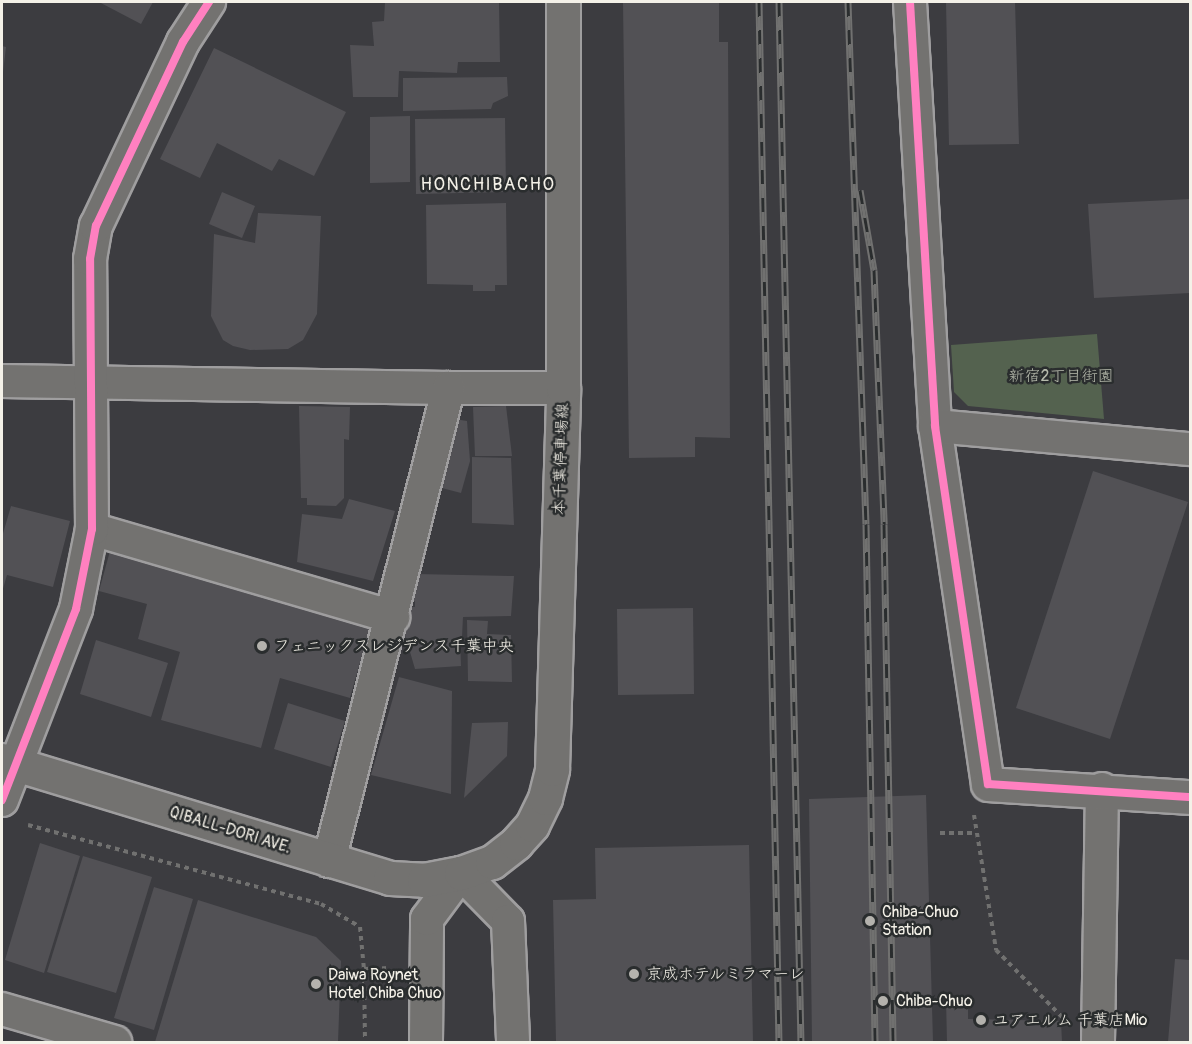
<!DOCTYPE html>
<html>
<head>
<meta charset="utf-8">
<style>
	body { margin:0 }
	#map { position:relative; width:1192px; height:1044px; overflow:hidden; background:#3c3c40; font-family:Pangolin,"Klee One",sans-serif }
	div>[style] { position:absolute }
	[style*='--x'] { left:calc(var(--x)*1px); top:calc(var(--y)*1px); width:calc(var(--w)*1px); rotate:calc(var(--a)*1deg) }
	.green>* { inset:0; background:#54624f }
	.building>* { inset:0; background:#525155 }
	.path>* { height:4px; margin-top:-2px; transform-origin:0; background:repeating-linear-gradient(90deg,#717170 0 4.5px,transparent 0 9px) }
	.roads { filter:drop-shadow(2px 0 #9f9e9f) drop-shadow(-2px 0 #9f9e9f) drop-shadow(0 2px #9f9e9f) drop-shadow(0 -2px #9f9e9f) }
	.minor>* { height:32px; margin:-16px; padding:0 16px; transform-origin:16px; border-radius:16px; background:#737270 }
	.tertiary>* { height:33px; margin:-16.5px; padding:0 16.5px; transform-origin:16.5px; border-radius:16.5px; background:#737270 }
	.secondary>* { height:33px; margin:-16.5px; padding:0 16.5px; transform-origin:16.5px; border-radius:16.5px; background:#737270 }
	.rail>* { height:7px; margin-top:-3.5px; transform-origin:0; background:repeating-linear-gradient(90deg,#2a2d2e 0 14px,#717170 0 28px); box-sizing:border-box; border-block:2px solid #717170 }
	.cycleway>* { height:8px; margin:-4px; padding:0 4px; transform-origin:4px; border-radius:4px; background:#ff80c0 }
	.dots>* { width:16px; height:16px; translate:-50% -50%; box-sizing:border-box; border:3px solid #2a2d2e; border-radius:50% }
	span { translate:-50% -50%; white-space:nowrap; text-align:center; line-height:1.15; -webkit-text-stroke:5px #2a2d2e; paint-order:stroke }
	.park-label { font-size:16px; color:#b6baac }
	.street-label { font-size:16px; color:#f4f1e8 }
	.poi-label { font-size:16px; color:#f4f1e8 }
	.left { translate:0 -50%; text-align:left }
	.neighbourhood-label { font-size:18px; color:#f4f1e8; letter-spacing:1.5px }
	.frame { position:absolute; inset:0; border:3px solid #f4f1e8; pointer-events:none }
</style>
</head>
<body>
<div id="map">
	<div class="green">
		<i style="clip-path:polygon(1097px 334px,1104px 419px,968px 406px,954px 392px,951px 345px)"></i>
	</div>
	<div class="building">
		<i style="clip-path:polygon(99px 2px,153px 2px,141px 24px)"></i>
		<i style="clip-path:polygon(385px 2px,499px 2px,500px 62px,458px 62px,457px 73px,399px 71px,398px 97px,353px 97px,350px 45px,374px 46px,372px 22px,384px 21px)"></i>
		<i style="clip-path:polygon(623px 2px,719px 2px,719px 42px,728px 42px,730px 438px,695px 437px,695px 457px,629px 458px)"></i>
		<i style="clip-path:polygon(946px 2px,1015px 2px,1019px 144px,949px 145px)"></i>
		<i style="clip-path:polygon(2px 46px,6px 47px,3px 72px,2px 72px)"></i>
		<i style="clip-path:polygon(214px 48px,346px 112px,314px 176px,279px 159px,272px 171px,217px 143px,200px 178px,160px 159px)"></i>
		<i style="clip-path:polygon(507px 77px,508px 96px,493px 103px,491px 109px,403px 111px,403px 78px)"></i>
		<i style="clip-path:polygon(410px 116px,410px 182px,370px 183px,370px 117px)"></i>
		<i style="clip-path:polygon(505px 118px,506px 192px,416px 194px,415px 119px)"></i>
		<i style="clip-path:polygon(222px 192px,255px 206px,242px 238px,209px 224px)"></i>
		<i style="clip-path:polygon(1190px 199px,1190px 293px,1094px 298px,1088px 204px)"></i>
		<i style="clip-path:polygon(506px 203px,507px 285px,495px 285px,495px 291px,473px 291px,473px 285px,427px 284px,426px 205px)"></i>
		<i style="clip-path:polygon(258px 213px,321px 216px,317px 314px,303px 340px,288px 349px,250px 350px,233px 346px,223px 340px,211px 316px,214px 234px,255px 243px)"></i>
		<i style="clip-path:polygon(299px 406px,350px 407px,349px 440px,344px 439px,344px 498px,336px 506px,307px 505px,307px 498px,301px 498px)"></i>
		<i style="clip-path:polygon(506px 406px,512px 456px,475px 456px,473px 407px)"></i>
		<i style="clip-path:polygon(454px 419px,467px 421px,470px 461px,461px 493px,438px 487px)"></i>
		<i style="clip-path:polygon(472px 457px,511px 458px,514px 525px,472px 523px)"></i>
		<i style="clip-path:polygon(1093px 471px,1188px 502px,1110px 739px,1016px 708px)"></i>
		<i style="clip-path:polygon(349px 499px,395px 511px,373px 581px,297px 562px,302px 514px,342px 519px)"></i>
		<i style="clip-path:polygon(11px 506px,70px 521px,53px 587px,7px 575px,2px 592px,2px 537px)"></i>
		<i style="clip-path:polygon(110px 551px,371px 624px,350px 698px,280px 678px,261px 748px,161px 720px,180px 652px,138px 639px,147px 604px,99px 591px)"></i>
		<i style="clip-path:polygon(416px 574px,514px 576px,511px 616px,463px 617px,462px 637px,460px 637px,461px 666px,415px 669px,408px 645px,415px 645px,415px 639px,406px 639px,402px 624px,405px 607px,415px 607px,415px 601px,409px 601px)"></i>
		<i style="clip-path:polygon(693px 608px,694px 694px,618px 695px,617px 609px)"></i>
		<i style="clip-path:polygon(467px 620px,488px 621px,487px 634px,511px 635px,512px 682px,468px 681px)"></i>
		<i style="clip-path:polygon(96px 640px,168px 663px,151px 717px,80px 694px)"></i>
		<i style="clip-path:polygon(399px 677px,452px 691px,451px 794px,371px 775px)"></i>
		<i style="clip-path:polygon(288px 703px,345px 721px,331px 767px,274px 749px)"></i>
		<i style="clip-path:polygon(508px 722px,507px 756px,464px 798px,472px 723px)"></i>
		<i style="clip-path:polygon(926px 795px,933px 1042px,812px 1042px,809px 799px)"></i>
		<i style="clip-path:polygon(40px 843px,80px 856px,44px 973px,5px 960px)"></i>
		<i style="clip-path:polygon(749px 845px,753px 1042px,556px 1042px,553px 900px,596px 899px,595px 848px)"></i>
		<i style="clip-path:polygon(83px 856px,152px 877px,116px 993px,47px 972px)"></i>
		<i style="clip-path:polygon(154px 887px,193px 899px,154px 1030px,114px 1018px)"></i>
		<i style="clip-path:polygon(198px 900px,316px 937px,341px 961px,338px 1042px,155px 1042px)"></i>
		<i style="clip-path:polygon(1175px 959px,1190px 960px,1190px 1042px,1168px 1042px)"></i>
		<i style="clip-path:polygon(946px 999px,968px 1001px,968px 1019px,1061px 1021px,1062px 1042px,947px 1042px)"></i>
	</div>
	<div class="path">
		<i style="--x:974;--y:815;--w:137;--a:80.7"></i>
		<i style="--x:996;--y:950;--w:95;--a:45.4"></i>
		<i style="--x:28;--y:825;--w:303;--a:15.1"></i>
		<i style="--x:321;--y:904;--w:45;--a:30.5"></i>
		<i style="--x:360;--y:927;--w:42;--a:84.6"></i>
		<i style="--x:364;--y:969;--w:73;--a:89.2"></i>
		<i style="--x:940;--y:833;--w:36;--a:0"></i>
		<i style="--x:364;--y:969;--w:27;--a:-2"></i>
	</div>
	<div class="roads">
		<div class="minor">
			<i style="--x:910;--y:2;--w:425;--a:86.6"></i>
			<i style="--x:935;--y:426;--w:362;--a:81.6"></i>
			<i style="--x:2;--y:381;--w:447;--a:0.9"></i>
			<i style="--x:449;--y:388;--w:114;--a:0"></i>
			<i style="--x:935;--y:426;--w:256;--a:5.2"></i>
			<i style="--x:92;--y:529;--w:314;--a:16.3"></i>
			<i style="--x:2;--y:800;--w:205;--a:-68.8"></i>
			<i style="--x:76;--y:609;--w:82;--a:-78.7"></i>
			<i style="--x:92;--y:529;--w:270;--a:-90.4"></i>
			<i style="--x:90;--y:259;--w:34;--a:-80"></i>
			<i style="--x:96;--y:226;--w:204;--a:-64.7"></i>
			<i style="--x:183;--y:42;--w:48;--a:-57"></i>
			<i style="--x:329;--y:861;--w:488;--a:-75.8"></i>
			<i style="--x:2;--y:1009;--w:118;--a:16.3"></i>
			<i style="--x:426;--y:1042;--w:123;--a:-89.5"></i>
			<i style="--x:427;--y:919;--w:57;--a:-53.5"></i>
			<i style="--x:461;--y:873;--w:67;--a:45.6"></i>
			<i style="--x:508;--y:921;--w:121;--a:87.6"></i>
			<i style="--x:1098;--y:1042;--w:253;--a:-89.1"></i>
		</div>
		<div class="tertiary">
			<i style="--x:2;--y:760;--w:406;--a:16.9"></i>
			<i style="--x:390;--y:878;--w:34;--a:3"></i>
			<i style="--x:424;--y:880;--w:38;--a:-11"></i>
			<i style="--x:988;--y:784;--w:202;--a:3.7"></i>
		</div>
		<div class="secondary">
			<i style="--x:461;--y:873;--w:33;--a:-20"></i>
			<i style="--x:492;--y:862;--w:31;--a:-38"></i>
			<i style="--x:516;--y:843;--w:24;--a:-48"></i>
			<i style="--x:532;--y:825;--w:30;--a:-64"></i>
			<i style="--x:545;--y:798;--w:30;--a:-76"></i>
			<i style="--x:552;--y:769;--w:381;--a:-88.3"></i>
			<i style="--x:563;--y:388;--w:386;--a:-90"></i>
		</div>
	</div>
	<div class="rail">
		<i style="--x:759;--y:2;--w:1040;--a:88.9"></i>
		<i style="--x:779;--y:2;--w:1040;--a:88.79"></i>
		<i style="--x:848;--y:2;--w:522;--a:88.03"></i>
		<i style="--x:866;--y:524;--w:518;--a:89"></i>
		<i style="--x:860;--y:190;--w:81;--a:80.1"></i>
		<i style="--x:874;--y:270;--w:254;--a:87.7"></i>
		<i style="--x:884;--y:524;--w:518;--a:89"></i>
	</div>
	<div class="cycleway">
		<i style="--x:910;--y:2;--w:425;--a:86.6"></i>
		<i style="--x:935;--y:426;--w:362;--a:81.6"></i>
		<i style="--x:988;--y:784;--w:202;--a:3.7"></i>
		<i style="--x:2;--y:800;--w:205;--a:-68.8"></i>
		<i style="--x:76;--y:609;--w:82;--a:-78.7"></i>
		<i style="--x:92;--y:529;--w:270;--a:-90.4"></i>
		<i style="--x:90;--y:259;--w:34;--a:-80"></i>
		<i style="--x:96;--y:226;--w:204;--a:-64.7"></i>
		<i style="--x:183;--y:42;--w:48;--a:-57"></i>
	</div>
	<div class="dots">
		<i style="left:262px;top:646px;background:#b4b2ad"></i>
		<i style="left:870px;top:921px;background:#b4b2ad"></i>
		<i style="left:634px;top:974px;background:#b4b2ad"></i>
		<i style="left:316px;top:984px;background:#b4b2ad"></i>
		<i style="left:883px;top:1001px;background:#b4b2ad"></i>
		<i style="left:981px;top:1020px;background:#b4b2ad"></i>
	</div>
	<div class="park-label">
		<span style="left:1061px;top:376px">新宿2丁目街園</span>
	</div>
	<div class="street-label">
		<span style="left:561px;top:459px;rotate:-88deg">本千葉停車場線</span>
		<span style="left:230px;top:830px;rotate:17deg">QIBALL-DORI AVE.</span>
	</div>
	<div class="poi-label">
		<span class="left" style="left:274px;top:646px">フェニックスレジデンス千葉中央</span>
		<span class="left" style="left:882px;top:921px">Chiba-Chuo<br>Station</span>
		<span class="left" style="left:646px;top:974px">京成ホテルミラマーレ</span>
		<span class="left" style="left:328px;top:984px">Daiwa Roynet<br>Hotel Chiba Chuo</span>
		<span class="left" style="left:896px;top:1001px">Chiba-Chuo</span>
		<span class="left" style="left:993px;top:1020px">ユアエルム 千葉店Mio</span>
	</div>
	<div class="neighbourhood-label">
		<span style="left:488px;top:185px">HONCHIBACHO</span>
	</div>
	<div class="frame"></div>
</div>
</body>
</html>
